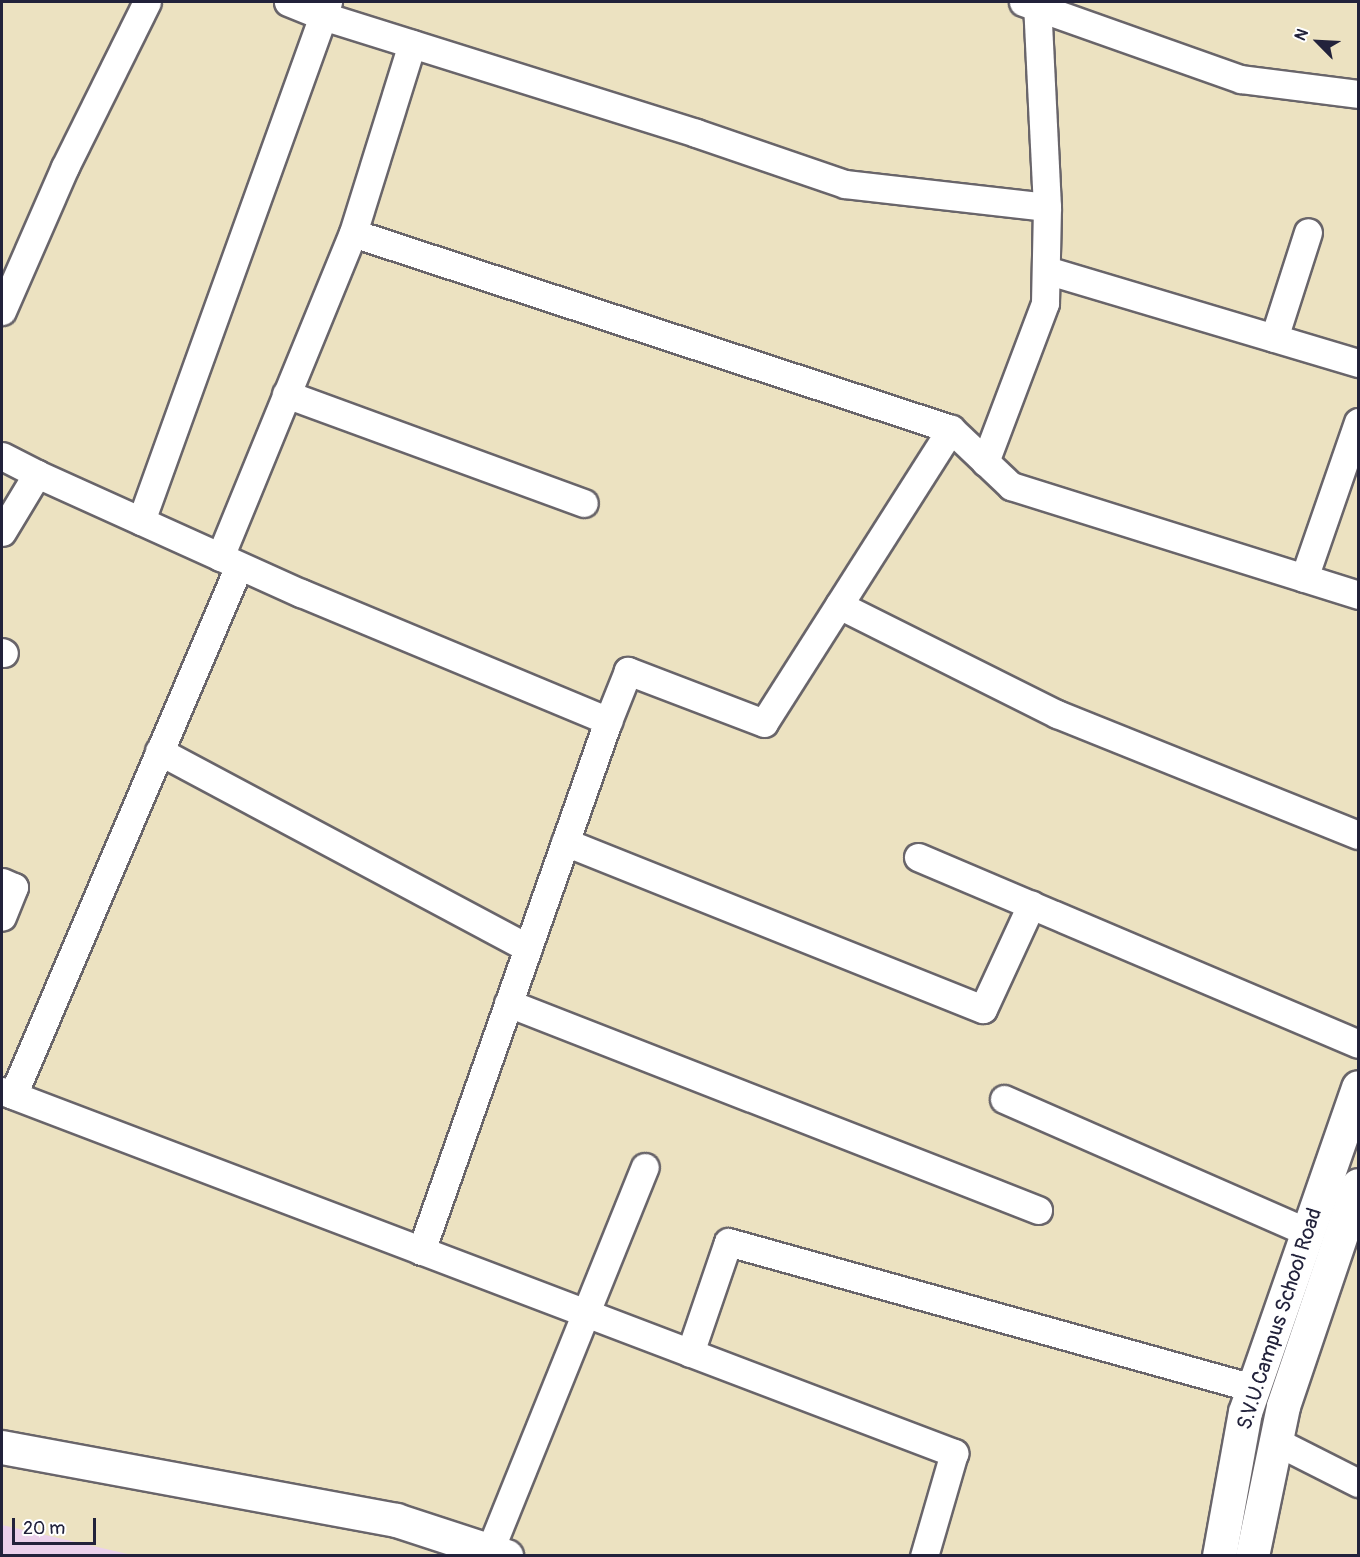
<!DOCTYPE html>
<html>
<head>
<meta charset="utf-8">
<style>
	body { margin:0 }
	#map { position:relative; width:1360px; height:1557px; overflow:hidden; background:#ece2c1; font-family:Pangolin,sans-serif }
	div>[style] { position:absolute }
	[style*='--x'] { left:calc(var(--x)*1px); top:calc(var(--y)*1px); width:calc(var(--w)*1px); rotate:calc(var(--a)*1deg) }
	.built>* { inset:0; background:#ebd1eb }
	.roads { filter:drop-shadow(2px 0 #69656a) drop-shadow(-2px 0 #69656a) drop-shadow(0 2px #69656a) drop-shadow(0 -2px #69656a) }
	.minor>* { height:27px; margin:-13.5px; padding:0 13.5px; transform-origin:13.5px; border-radius:13.5px; background:#fff }
	.tertiary>* { height:33px; margin:-16.5px; padding:0 16.5px; transform-origin:16.5px; border-radius:16.5px; background:#fff }
	span { translate:-50% -50%; white-space:nowrap; text-align:center; line-height:1.15; -webkit-text-stroke:5px #fff; paint-order:stroke }
	.street-label { font-size:21px; color:#22223b }
	.frame { position:absolute; inset:0; border:3px solid #22223b; pointer-events:none }
	.north { position:absolute; left:1288px; top:12px; width:60px; height:60px; -webkit-text-stroke:4px #fff; paint-order:stroke; rotate:294deg; font-size:16px; font-weight:700; line-height:24px; text-align:center; color:#22223b }
	.north::after { content:''; display:block; margin:auto; width:21px; height:27px; background:#22223b; clip-path:polygon(50% 0,100% 100%,50% 72%,0 100%) }
	.scale { position:absolute; left:12px; top:1518px; width:84px; height:27px; box-sizing:border-box; border:3px solid #22223b; border-top:0; padding-left:8px; font-size:18px; line-height:21px; white-space:nowrap; color:#22223b; -webkit-text-stroke:4px #fff; paint-order:stroke }
</style>
</head>
<body>
<div id="map">
	<div class="built">
		<i style="clip-path:polygon(2px 1525px,132px 1555px,2px 1555px)"></i>
	</div>
	<div class="roads">
		<div class="minor">
			<i style="--x:288;--y:2;--w:38;--a:22"></i>
			<i style="--x:323;--y:16;--w:391;--a:17.4"></i>
			<i style="--x:696;--y:133;--w:157;--a:18.9"></i>
			<i style="--x:845;--y:184;--w:203;--a:6.5"></i>
			<i style="--x:1023;--y:2;--w:231;--a:19.5"></i>
			<i style="--x:1241;--y:79;--w:118;--a:7.3"></i>
			<i style="--x:353;--y:233;--w:629;--a:18.15"></i>
			<i style="--x:951;--y:429;--w:348;--a:122.5"></i>
			<i style="--x:764;--y:723;--w:146;--a:-159.1"></i>
			<i style="--x:628;--y:671;--w:54;--a:111.8"></i>
			<i style="--x:608;--y:721;--w:562;--a:109.43"></i>
			<i style="--x:1046;--y:270;--w:326;--a:16.6"></i>
			<i style="--x:2;--y:311;--w:157;--a:-66.4"></i>
			<i style="--x:65;--y:167;--w:184;--a:-63.6"></i>
			<i style="--x:1274;--y:338;--w:111;--a:-72.2"></i>
			<i style="--x:286;--y:394;--w:317;--a:20.1"></i>
			<i style="--x:951;--y:429;--w:83;--a:43.5"></i>
			<i style="--x:1011;--y:486;--w:364;--a:17.4"></i>
			<i style="--x:2;--y:456;--w:39;--a:27"></i>
			<i style="--x:37;--y:474;--w:290;--a:24.3"></i>
			<i style="--x:301;--y:593;--w:333;--a:22.6"></i>
			<i style="--x:985;--y:462;--w:170;--a:-69.3"></i>
			<i style="--x:1045;--y:303;--w:96;--a:-88.8"></i>
			<i style="--x:1047;--y:207;--w:205;--a:-92.8"></i>
			<i style="--x:141;--y:521;--w:552;--a:-70.19"></i>
			<i style="--x:2;--y:532;--w:68;--a:-58.9"></i>
			<i style="--x:220;--y:557;--w:350;--a:-67.7"></i>
			<i style="--x:353;--y:233;--w:198;--a:-72.7"></i>
			<i style="--x:1304;--y:578;--w:165;--a:-70.9"></i>
			<i style="--x:839;--y:605;--w:244;--a:26.6"></i>
			<i style="--x:1057;--y:714;--w:324;--a:21.9"></i>
			<i style="--x:2;--y:652;--w:2;--a:27"></i>
			<i style="--x:159;--y:751;--w:418;--a:28.1"></i>
			<i style="--x:565;--y:842;--w:450;--a:21.8"></i>
			<i style="--x:983;--y:1009;--w:115;--a:-65.2"></i>
			<i style="--x:918;--y:857;--w:478;--a:23"></i>
			<i style="--x:2;--y:882;--w:13;--a:23"></i>
			<i style="--x:14;--y:887;--w:32;--a:112"></i>
			<i style="--x:508;--y:1003;--w:569;--a:21.33"></i>
			<i style="--x:2;--y:1091;--w:1019;--a:20.82"></i>
			<i style="--x:954;--y:1453;--w:107;--a:106.2"></i>
			<i style="--x:13;--y:1095;--w:575;--a:-66.87"></i>
			<i style="--x:1004;--y:1099;--w:331;--a:23.7"></i>
			<i style="--x:690;--y:1353;--w:117;--a:-71.1"></i>
			<i style="--x:728;--y:1242;--w:545;--a:15.54"></i>
			<i style="--x:1277;--y:1442;--w:91;--a:26.8"></i>
			<i style="--x:490;--y:1550;--w:413;--a:-68"></i>
		</div>
		<div class="tertiary">
			<i style="--x:2;--y:1447;--w:401;--a:10.5"></i>
			<i style="--x:396;--y:1520;--w:116;--a:18.1"></i>
			<i style="--x:1219;--y:1556;--w:146;--a:-79.8"></i>
			<i style="--x:1245;--y:1412;--w:344;--a:-70.8"></i>
			<i style="--x:1252;--y:1556;--w:153;--a:-78.3"></i>
			<i style="--x:1283;--y:1406;--w:233;--a:-71.3"></i>
		</div>
	</div>
	<div class="street-label">
		<span style="left:1280px;top:1319px;rotate:-72deg">S.V.U.Campus School Road</span>
	</div>
	<div class="frame"></div>
	<div class="north">N</div>
	<div class="scale">20 m</div>
</div>
</body>
</html>
